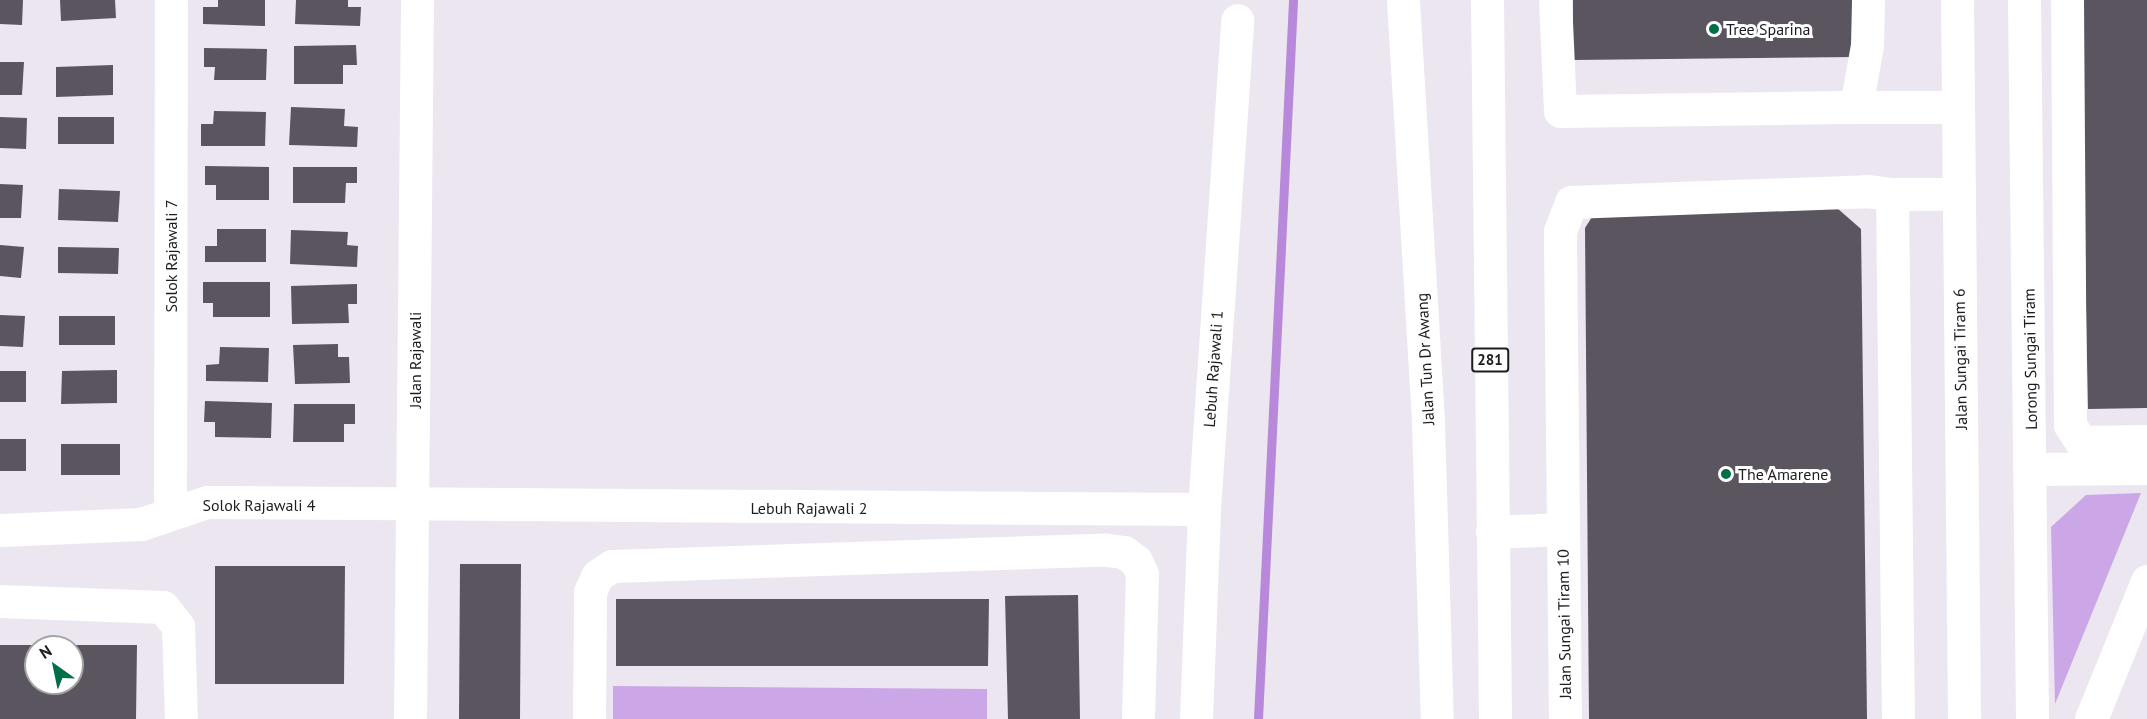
<!DOCTYPE html>
<html>
<head>
<meta charset="utf-8">
<style>
	body { margin:0 }
	#map { position:relative; width:2147px; height:719px; overflow:hidden; background:#ece6f1; font-family:"PT Sans",sans-serif }
	div>[style] { position:absolute }
	[style*='--x'] { left:calc(var(--x)*1px); top:calc(var(--y)*1px); width:calc(var(--w)*1px); rotate:calc(var(--a)*1deg) }
	.green>* { inset:0; background:#cba7e7 }
	.stream>* { height:9px; margin:-4.5px; padding:0 4.5px; transform-origin:4.5px; border-radius:4.5px; background:#b888db }
	.building>* { inset:0; background:#5a555f }
	.minor>* { height:33px; margin:-16.5px; padding:0 16.5px; transform-origin:16.5px; border-radius:16.5px; background:#fff }
	.major>* { height:33px; margin:-16.5px; padding:0 16.5px; transform-origin:16.5px; border-radius:16.5px; background:#fff }
	.dots>* { width:16px; height:16px; translate:-50% -50%; box-sizing:border-box; border:3px solid #fff; border-radius:50% }
	span { translate:-50% -50%; white-space:nowrap; text-align:center; line-height:1.15; -webkit-text-stroke:6px #fff; paint-order:stroke }
	.shield-label span { padding:2px 4px; background:#fff; border:2px solid; border-radius:4px; -webkit-text-stroke-width:0 }
	.shield-label { font-size:15px; color:#1e1c1f; font-weight:700 }
	.poi-label { font-size:16px; color:#1e1c1f }
	.left { translate:0 -50%; text-align:left }
	.street-label { font-size:16px; color:#1e1c1f }
	.north { position:absolute; left:24px; top:635px; width:60px; height:60px; box-sizing:border-box; background:#fff; border:2px solid #a5a4a5; border-radius:50%; rotate:327deg; font-size:16px; font-weight:700; line-height:24px; text-align:center; color:#1e1c1f }
	.north::after { content:''; display:block; margin:auto; width:21px; height:27px; background:#006e46; clip-path:polygon(50% 0,100% 100%,50% 72%,0 100%) }
</style>
</head>
<body>
<div id="map">
	<div class="green">
		<i style="clip-path:polygon(2141px 493px,2055px 704px,2051px 527px,2086px 495px)"></i>
		<i style="clip-path:polygon(613px 686px,987px 689px,987px 719px,613px 719px)"></i>
	</div>
	<div class="stream">
		<i style="--x:1258;--y:719;--w:720;--a:-87.21"></i>
	</div>
	<div class="building">
		<i style="clip-path:polygon(0 0,23px 0,22px 25px,0 24px)"></i>
		<i style="clip-path:polygon(60px 0,115px 0,116px 18px,61px 21px)"></i>
		<i style="clip-path:polygon(218px 0,265px 0,265px 26px,203px 24px,203px 7px,218px 7px)"></i>
		<i style="clip-path:polygon(296px 0,348px 0,348px 7px,361px 7px,360px 26px,295px 24px)"></i>
		<i style="clip-path:polygon(1573px 0,1855px 0,1855px 57px,1573px 60px)"></i>
		<i style="clip-path:polygon(2080px 0,2147px 0,2147px 408px,2088px 409px)"></i>
		<i style="clip-path:polygon(356px 45px,357px 65px,343px 65px,343px 84px,294px 84px,294px 46px)"></i>
		<i style="clip-path:polygon(204px 48px,267px 49px,266px 80px,214px 80px,215px 67px,204px 67px)"></i>
		<i style="clip-path:polygon(0 62px,24px 62px,22px 95px,0 95px)"></i>
		<i style="clip-path:polygon(113px 65px,113px 95px,56px 97px,56px 67px)"></i>
		<i style="clip-path:polygon(291px 107px,345px 109px,344px 126px,358px 127px,357px 147px,289px 145px)"></i>
		<i style="clip-path:polygon(214px 111px,266px 112px,265px 146px,201px 146px,201px 124px,213px 124px)"></i>
		<i style="clip-path:polygon(0 117px,27px 118px,26px 149px,0 148px)"></i>
		<i style="clip-path:polygon(58px 117px,114px 117px,114px 144px,58px 144px)"></i>
		<i style="clip-path:polygon(205px 166px,269px 167px,269px 200px,216px 200px,216px 185px,205px 185px)"></i>
		<i style="clip-path:polygon(293px 167px,357px 167px,357px 183px,346px 183px,345px 203px,293px 203px)"></i>
		<i style="clip-path:polygon(0 184px,23px 185px,21px 218px,0 218px)"></i>
		<i style="clip-path:polygon(59px 189px,120px 191px,118px 222px,58px 220px)"></i>
		<i style="clip-path:polygon(1837px 208px,1861px 229px,1867px 719px,1589px 719px,1585px 228px,1597px 209px)"></i>
		<i style="clip-path:polygon(217px 229px,266px 229px,266px 262px,205px 262px,205px 246px,217px 246px)"></i>
		<i style="clip-path:polygon(291px 230px,348px 232px,347px 245px,358px 246px,357px 267px,290px 264px)"></i>
		<i style="clip-path:polygon(0 245px,24px 247px,21px 278px,0 276px)"></i>
		<i style="clip-path:polygon(58px 247px,119px 248px,118px 274px,58px 273px)"></i>
		<i style="clip-path:polygon(203px 282px,270px 282px,270px 317px,213px 317px,213px 303px,203px 303px)"></i>
		<i style="clip-path:polygon(357px 284px,357px 304px,348px 304px,349px 323px,292px 324px,291px 286px)"></i>
		<i style="clip-path:polygon(0 315px,25px 316px,23px 347px,0 346px)"></i>
		<i style="clip-path:polygon(59px 316px,115px 316px,115px 345px,59px 345px)"></i>
		<i style="clip-path:polygon(338px 344px,338px 357px,349px 357px,350px 383px,295px 384px,293px 345px)"></i>
		<i style="clip-path:polygon(220px 347px,269px 348px,268px 382px,206px 381px,206px 365px,219px 364px)"></i>
		<i style="clip-path:polygon(117px 370px,117px 403px,61px 404px,62px 371px)"></i>
		<i style="clip-path:polygon(0 371px,26px 371px,26px 402px,0 402px)"></i>
		<i style="clip-path:polygon(205px 401px,272px 403px,271px 438px,215px 437px,215px 422px,204px 422px)"></i>
		<i style="clip-path:polygon(294px 404px,355px 404px,355px 424px,344px 424px,344px 442px,293px 442px)"></i>
		<i style="clip-path:polygon(0 439px,26px 439px,26px 471px,0 471px)"></i>
		<i style="clip-path:polygon(61px 444px,120px 444px,120px 475px,61px 475px)"></i>
		<i style="clip-path:polygon(460px 564px,521px 564px,520px 719px,459px 719px)"></i>
		<i style="clip-path:polygon(215px 566px,345px 566px,344px 684px,215px 684px)"></i>
		<i style="clip-path:polygon(1078px 595px,1080px 719px,1008px 719px,1005px 596px)"></i>
		<i style="clip-path:polygon(616px 599px,989px 599px,988px 666px,616px 666px)"></i>
		<i style="clip-path:polygon(evenodd,0 645px,137px 645px,136px 719px,0 719px,0 645px,36px 647px,72px 647px,72px 683px,36px 683px,36px 647px)"></i>
	</div>
	<div class="minor">
		<i style="--x:1555;--y:0;--w:111;--a:87.4"></i>
		<i style="--x:1560;--y:111;--w:296;--a:-0.8"></i>
		<i style="--x:1856;--y:107;--w:63;--a:-79.9"></i>
		<i style="--x:1867;--y:45;--w:45;--a:-88.7"></i>
		<i style="--x:1957;--y:0;--w:719;--a:89.44"></i>
		<i style="--x:2024;--y:0;--w:719;--a:89.36"></i>
		<i style="--x:2067;--y:0;--w:425;--a:89.6"></i>
		<i style="--x:2070;--y:425;--w:20;--a:57"></i>
		<i style="--x:2081;--y:442;--w:66;--a:-0.9"></i>
		<i style="--x:1856;--y:107;--w:102;--a:0"></i>
		<i style="--x:1892;--y:194;--w:67;--a:0"></i>
		<i style="--x:2031;--y:469;--w:116;--a:-0.5"></i>
		<i style="--x:170;--y:511;--w:511;--a:-89.89"></i>
		<i style="--x:0;--y:530;--w:141;--a:-2.4"></i>
		<i style="--x:141;--y:524;--w:70;--a:-18.4"></i>
		<i style="--x:207;--y:502;--w:997;--a:0.4"></i>
		<i style="--x:1492;--y:532;--w:71;--a:-2.4"></i>
		<i style="--x:0;--y:601;--w:163;--a:2.1"></i>
		<i style="--x:163;--y:607;--w:24;--a:52"></i>
		<i style="--x:178;--y:626;--w:93;--a:88.2"></i>
		<i style="--x:410;--y:719;--w:719;--a:-89.44"></i>
		<i style="--x:589;--y:719;--w:127;--a:-89.5"></i>
		<i style="--x:590;--y:592;--w:17;--a:-66"></i>
		<i style="--x:597;--y:576;--w:18;--a:-34"></i>
		<i style="--x:612;--y:566;--w:495;--a:-1.9"></i>
		<i style="--x:1107;--y:550;--w:17;--a:7"></i>
		<i style="--x:1124;--y:552;--w:15;--a:37"></i>
		<i style="--x:1136;--y:561;--w:14;--a:65"></i>
		<i style="--x:1142;--y:574;--w:145;--a:91.6"></i>
		<i style="--x:1196;--y:719;--w:210;--a:-87.8"></i>
		<i style="--x:1204;--y:509;--w:490;--a:-86.1"></i>
		<i style="--x:1565;--y:719;--w:488;--a:-90.6"></i>
		<i style="--x:1560;--y:231;--w:31;--a:-69"></i>
		<i style="--x:1571;--y:202;--w:296;--a:-2.1"></i>
		<i style="--x:1867;--y:191;--w:25;--a:7"></i>
		<i style="--x:1892;--y:194;--w:525;--a:89.35"></i>
		<i style="--x:2091;--y:719;--w:149;--a:-67.9"></i>
	</div>
	<div class="major">
		<i style="--x:1403;--y:0;--w:424;--a:86.6"></i>
		<i style="--x:1428;--y:423;--w:296;--a:88.3"></i>
		<i style="--x:1487;--y:0;--w:719;--a:89.36"></i>
	</div>
	<div class="dots">
		<i style="left:1714px;top:29px;background:#006e46"></i>
		<i style="left:1726px;top:474px;background:#006e46"></i>
	</div>
	<div class="shield-label">
		<span style="left:1490px;top:360px">281</span>
	</div>
	<div class="poi-label">
		<span class="left" style="left:1726px;top:29px">Tree Sparina</span>
		<span class="left" style="left:1738px;top:474px">The Amarene</span>
	</div>
	<div class="street-label">
		<span style="left:171px;top:256px;rotate:-90deg">Solok Rajawali 7</span>
		<span style="left:1425px;top:359px;rotate:-93deg">Jalan Tun Dr Awang</span>
		<span style="left:1960px;top:359px;rotate:-91deg">Jalan Sungai Tiram 6</span>
		<span style="left:2030px;top:359px;rotate:-91deg">Lorong Sungai Tiram</span>
		<span style="left:415px;top:360px;rotate:-90deg">Jalan Rajawali</span>
		<span style="left:1213px;top:369px;rotate:-86deg">Lebuh Rajawali 1</span>
		<span style="left:259px;top:505px">Solok Rajawali 4</span>
		<span style="left:809px;top:508px">Lebuh Rajawali 2</span>
		<span style="left:1564px;top:624px;rotate:-91deg">Jalan Sungai Tiram 10</span>
	</div>
	<div class="north">N</div>
</div>
</body>
</html>
